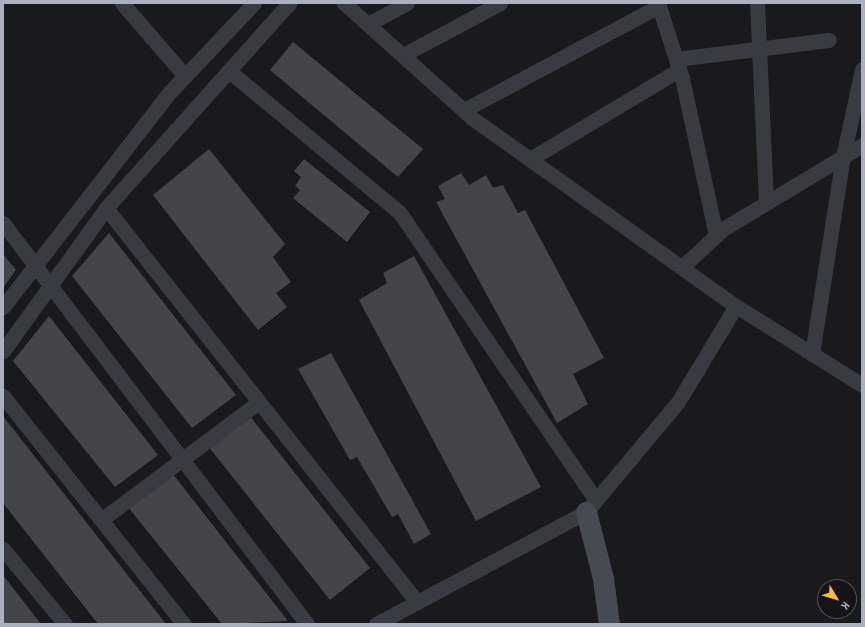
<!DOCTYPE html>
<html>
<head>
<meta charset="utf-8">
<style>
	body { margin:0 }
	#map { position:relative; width:865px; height:627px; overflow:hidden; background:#1a1a1c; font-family:"Titillium Web",sans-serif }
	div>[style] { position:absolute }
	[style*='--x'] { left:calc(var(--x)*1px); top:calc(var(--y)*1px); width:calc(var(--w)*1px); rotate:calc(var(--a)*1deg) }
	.building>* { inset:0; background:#444449 }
	.street>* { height:15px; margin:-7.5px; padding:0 7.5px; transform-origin:7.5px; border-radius:7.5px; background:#3a3b41 }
	.secondary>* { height:21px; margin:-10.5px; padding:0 10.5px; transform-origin:10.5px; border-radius:10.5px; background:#484a52 }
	span { translate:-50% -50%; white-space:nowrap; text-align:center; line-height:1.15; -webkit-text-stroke:3px #151417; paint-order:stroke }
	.frame { position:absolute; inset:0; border:4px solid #abb0bc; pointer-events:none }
	.north { position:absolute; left:817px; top:579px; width:40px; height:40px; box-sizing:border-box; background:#151417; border:1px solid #515259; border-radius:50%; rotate:128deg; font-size:11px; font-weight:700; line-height:16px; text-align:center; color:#abb0bc }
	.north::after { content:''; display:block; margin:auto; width:14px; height:18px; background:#feba30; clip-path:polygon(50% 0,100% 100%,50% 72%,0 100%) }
</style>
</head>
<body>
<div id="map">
	<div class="building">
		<i style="clip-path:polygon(293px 42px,423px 149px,398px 177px,270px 70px)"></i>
		<i style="clip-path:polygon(209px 149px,285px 244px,273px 257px,291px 282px,276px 293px,287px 307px,258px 330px,153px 195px)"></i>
		<i style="clip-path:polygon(304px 159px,370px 212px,347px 242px,293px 198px,300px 190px,295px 186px,301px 177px,294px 171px)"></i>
		<i style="clip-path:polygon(461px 173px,469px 185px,486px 175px,493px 188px,503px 185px,518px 213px,525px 210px,604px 358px,573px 374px,588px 404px,557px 423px,436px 202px,445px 199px,438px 186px)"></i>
		<i style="clip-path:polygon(109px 233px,236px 395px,192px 428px,72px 276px)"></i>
		<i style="clip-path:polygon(3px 254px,16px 270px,3px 288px)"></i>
		<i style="clip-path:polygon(414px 256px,541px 487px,476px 521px,359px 300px,387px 283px,383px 273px)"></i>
		<i style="clip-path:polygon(49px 316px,158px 455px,115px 487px,13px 361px)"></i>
		<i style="clip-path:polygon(331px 353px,431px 534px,414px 544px,398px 514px,392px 517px,357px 457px,350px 460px,298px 369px)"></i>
		<i style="clip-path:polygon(249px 415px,370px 568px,330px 600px,208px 446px)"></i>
		<i style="clip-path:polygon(3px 416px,166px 624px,98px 624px,3px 503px)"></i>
		<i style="clip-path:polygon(172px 473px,288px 621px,222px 624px,128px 507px)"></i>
		<i style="clip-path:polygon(3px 575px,41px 624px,3px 624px)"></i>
	</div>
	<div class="street">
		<i style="--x:122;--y:3;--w:96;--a:49.2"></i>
		<i style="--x:344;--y:3;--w:172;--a:41.9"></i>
		<i style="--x:472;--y:118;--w:324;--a:35.5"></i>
		<i style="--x:736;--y:306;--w:149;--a:32.1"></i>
		<i style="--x:658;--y:3;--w:79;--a:72.3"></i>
		<i style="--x:682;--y:78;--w:161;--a:77.8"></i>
		<i style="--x:757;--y:3;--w:200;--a:87.4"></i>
		<i style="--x:368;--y:24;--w:44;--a:-28.3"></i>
		<i style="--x:403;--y:55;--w:110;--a:-28.2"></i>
		<i style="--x:676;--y:59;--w:154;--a:-7.1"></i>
		<i style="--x:229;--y:71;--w:222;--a:39.7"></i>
		<i style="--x:400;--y:213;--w:348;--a:55.7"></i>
		<i style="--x:464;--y:110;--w:221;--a:-28.1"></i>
		<i style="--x:530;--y:159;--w:174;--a:-30.9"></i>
		<i style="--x:106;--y:208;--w:502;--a:51.71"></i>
		<i style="--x:3;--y:223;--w:503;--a:52.83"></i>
		<i style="--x:682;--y:267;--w:56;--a:-42.8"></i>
		<i style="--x:723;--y:229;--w:162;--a:-31.1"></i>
		<i style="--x:3;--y:307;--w:269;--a:-52.2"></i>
		<i style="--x:168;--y:94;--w:125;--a:-46.6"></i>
		<i style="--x:3;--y:351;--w:176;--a:-54.2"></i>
		<i style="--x:106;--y:208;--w:275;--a:-48.2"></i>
		<i style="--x:812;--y:354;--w:199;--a:-81.1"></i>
		<i style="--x:843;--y:157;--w:90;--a:-77.8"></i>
		<i style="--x:3;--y:396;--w:291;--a:51.6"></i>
		<i style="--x:101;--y:520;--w:197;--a:-36.8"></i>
		<i style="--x:3;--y:549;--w:97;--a:50.4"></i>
		<i style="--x:376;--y:624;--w:238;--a:-28.1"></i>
		<i style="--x:586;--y:512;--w:143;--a:-50.1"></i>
		<i style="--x:678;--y:402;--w:112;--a:-58.9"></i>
	</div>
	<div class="secondary">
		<i style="--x:586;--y:512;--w:68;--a:75.6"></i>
		<i style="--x:603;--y:578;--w:46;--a:82.6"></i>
	</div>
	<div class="frame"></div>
	<div class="north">K</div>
</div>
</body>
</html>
